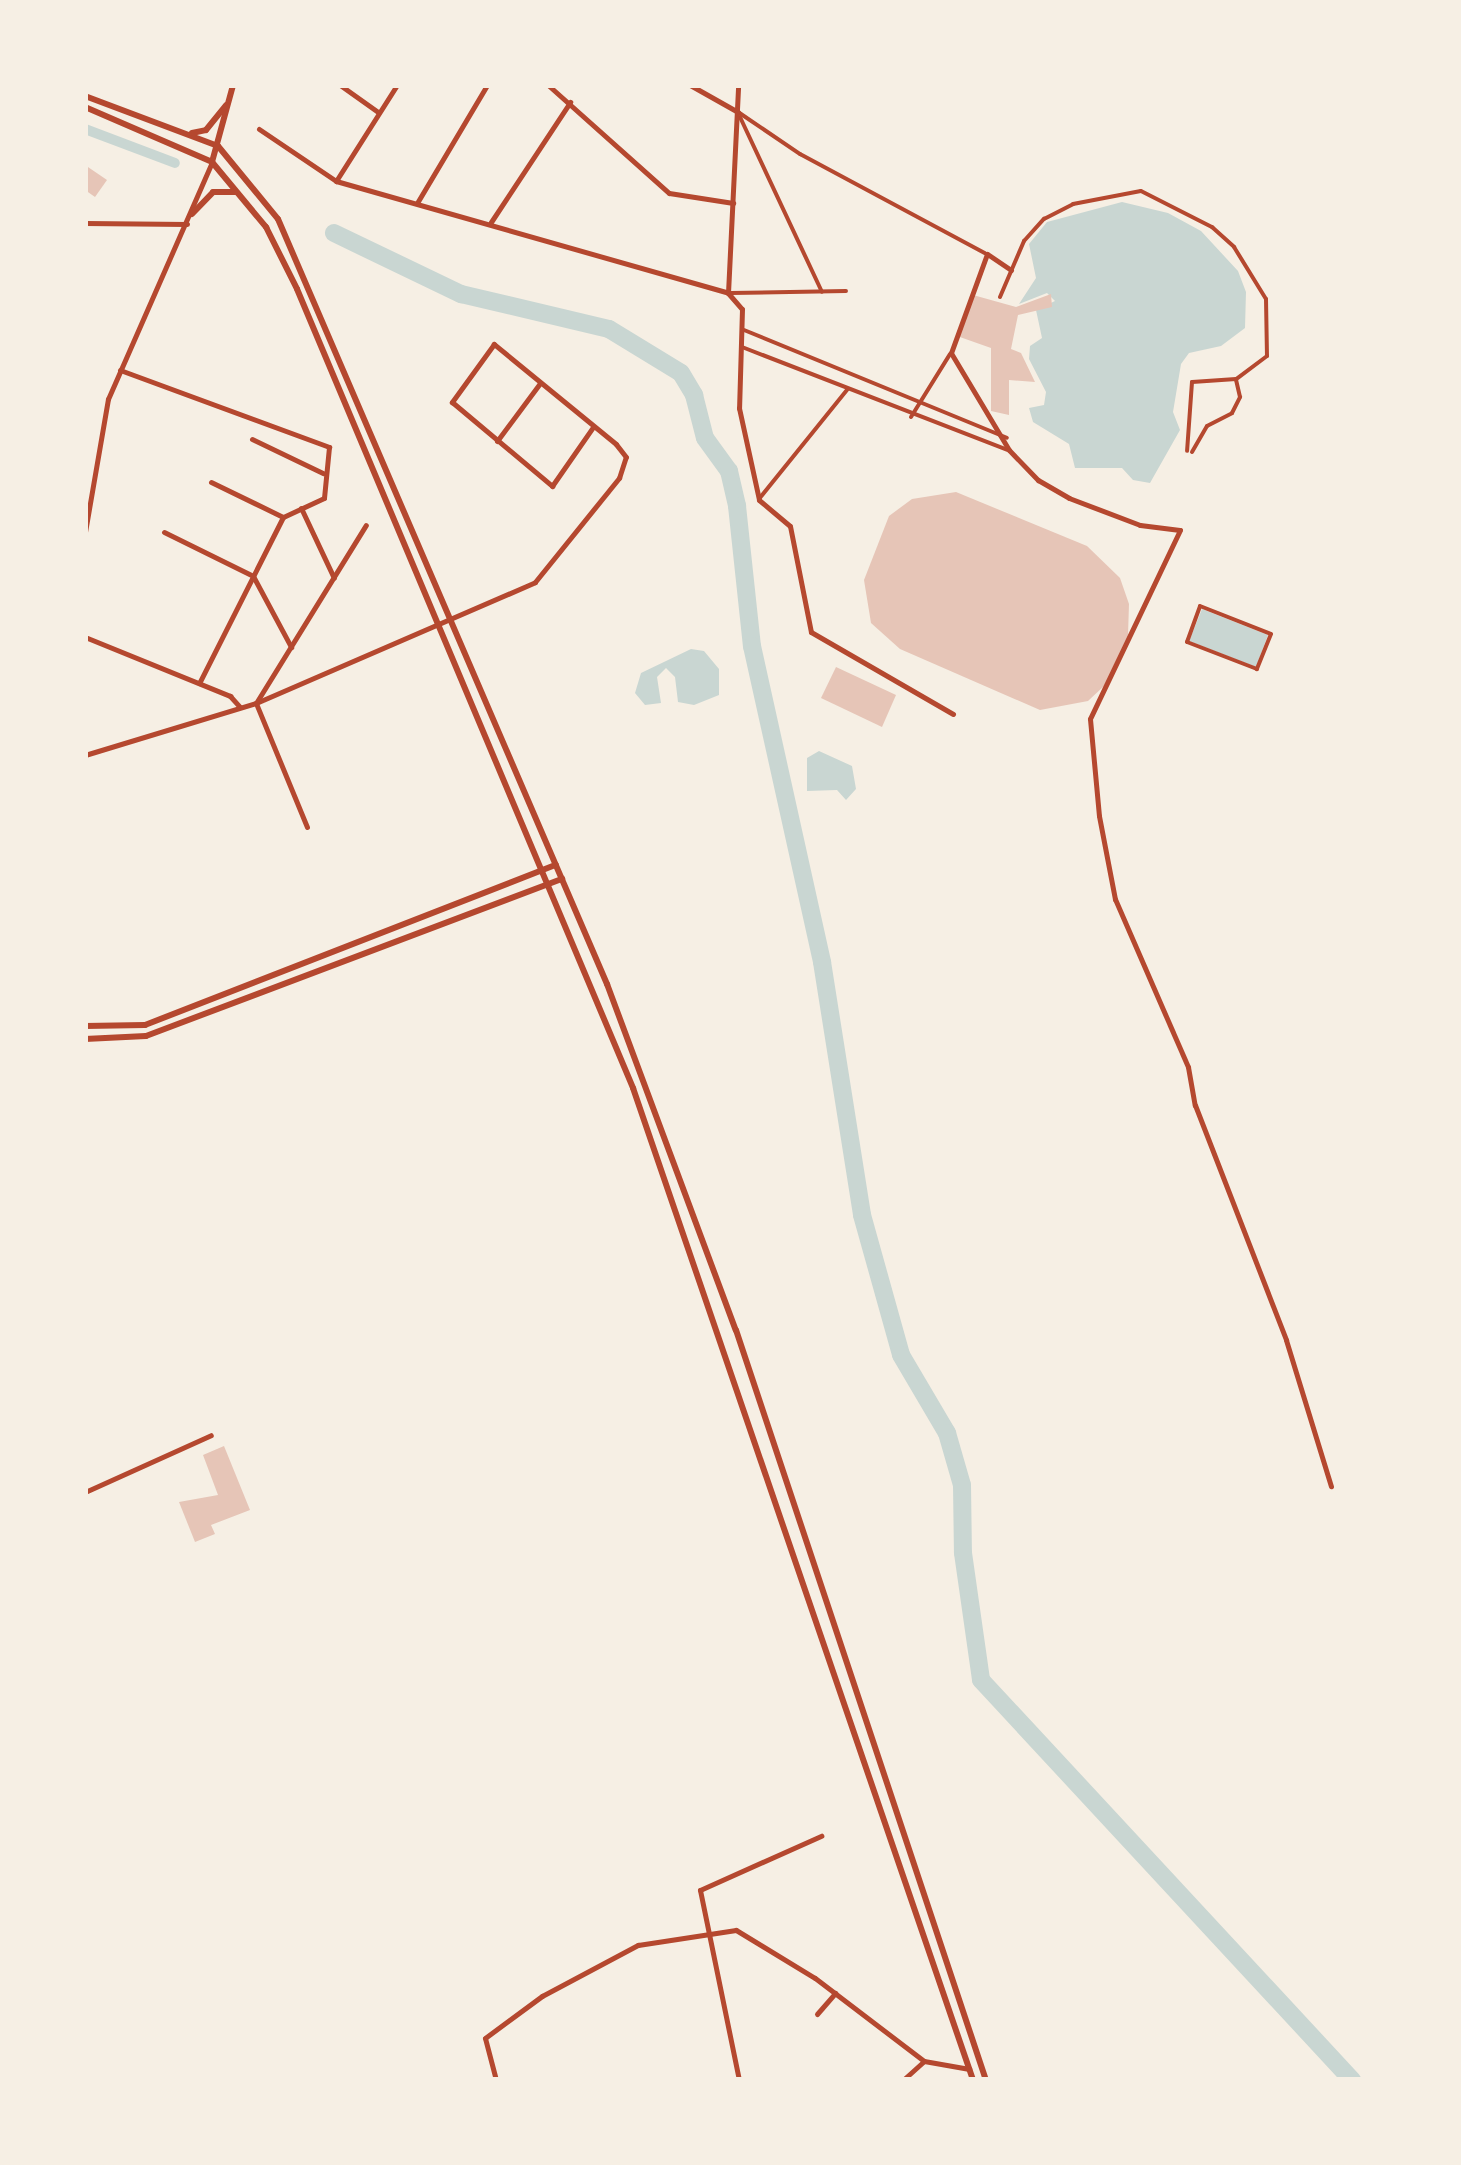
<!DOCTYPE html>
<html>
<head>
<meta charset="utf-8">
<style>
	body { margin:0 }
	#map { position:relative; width:1461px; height:2165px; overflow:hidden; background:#f6efe4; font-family:Raleway,sans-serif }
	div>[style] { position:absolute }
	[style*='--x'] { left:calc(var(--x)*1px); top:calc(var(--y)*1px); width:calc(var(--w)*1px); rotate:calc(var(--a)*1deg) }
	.water>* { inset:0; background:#c9d6d2 }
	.canal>* { height:10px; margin:-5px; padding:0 5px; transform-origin:5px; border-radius:5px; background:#c9d6d2 }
	.river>* { height:18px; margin:-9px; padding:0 9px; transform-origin:9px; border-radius:9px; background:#c9d6d2 }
	.building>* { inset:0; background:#e6c5b7 }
	.pedestrian>* { height:4px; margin:-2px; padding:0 2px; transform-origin:2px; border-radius:2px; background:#b5482f }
	.minor>* { height:5px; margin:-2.5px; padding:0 2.5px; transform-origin:2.5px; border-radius:2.5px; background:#b5482f }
	.tertiary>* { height:6px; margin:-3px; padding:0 3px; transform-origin:3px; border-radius:3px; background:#b5482f }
	.secondary>* { height:6px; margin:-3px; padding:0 3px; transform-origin:3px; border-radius:3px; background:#b5482f }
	span { translate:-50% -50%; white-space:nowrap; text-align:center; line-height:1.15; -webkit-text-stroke:8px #f6efe4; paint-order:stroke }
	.frame { position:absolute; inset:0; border:88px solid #f6efe4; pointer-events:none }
</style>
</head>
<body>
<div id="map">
	<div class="water">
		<i style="clip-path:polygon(1122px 202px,1168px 213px,1201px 231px,1238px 271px,1246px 292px,1245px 328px,1221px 346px,1189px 353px,1181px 364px,1173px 412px,1180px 430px,1150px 483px,1133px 480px,1122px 468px,1075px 468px,1069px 444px,1033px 422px,1029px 408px,1044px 405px,1046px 392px,1029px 359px,1030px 346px,1042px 338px,1036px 310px,1055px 301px,1047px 293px,1019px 304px,1036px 278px,1029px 244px,1047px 222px)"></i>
		<i style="clip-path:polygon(1202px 609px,1268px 635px,1256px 667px,1189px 641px)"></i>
		<i style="clip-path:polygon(691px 649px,704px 651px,719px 669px,719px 695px,694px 705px,678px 702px,675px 677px,666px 668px,657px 677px,661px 703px,645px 705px,635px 693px,641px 673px)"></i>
		<i style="clip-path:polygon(819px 751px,852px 766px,856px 789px,846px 800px,837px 790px,807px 791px,807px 758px)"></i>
	</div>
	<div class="canal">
		<i style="--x:85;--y:129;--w:96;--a:20.7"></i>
	</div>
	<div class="river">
		<i style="--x:334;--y:233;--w:141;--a:25.7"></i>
		<i style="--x:461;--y:294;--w:152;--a:13.3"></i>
		<i style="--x:609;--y:329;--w:84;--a:31.4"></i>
		<i style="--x:681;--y:373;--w:26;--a:59"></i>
		<i style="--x:694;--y:395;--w:44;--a:75.7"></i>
		<i style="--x:705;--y:438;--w:41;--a:54"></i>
		<i style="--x:729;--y:471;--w:36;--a:77"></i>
		<i style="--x:737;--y:506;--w:141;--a:83.9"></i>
		<i style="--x:752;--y:646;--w:324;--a:77.5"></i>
		<i style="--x:822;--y:962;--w:256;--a:81"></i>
		<i style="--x:862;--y:1215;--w:145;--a:74.4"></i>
		<i style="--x:901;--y:1355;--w:91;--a:59.5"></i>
		<i style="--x:947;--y:1433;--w:54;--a:73.9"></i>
		<i style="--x:962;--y:1485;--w:68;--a:89.2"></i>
		<i style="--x:963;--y:1553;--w:128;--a:81.9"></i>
		<i style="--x:981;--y:1680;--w:546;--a:47.15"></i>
	</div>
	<div class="building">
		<i style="clip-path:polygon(85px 165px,107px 180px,95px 197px,85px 190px)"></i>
		<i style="clip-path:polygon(1051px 294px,1052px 307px,1018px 315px,1011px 349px,1021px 353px,1035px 382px,1009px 380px,1009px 415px,991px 411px,991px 348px,957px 336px,973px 295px,1016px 307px)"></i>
		<i style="clip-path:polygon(956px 492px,1087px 546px,1120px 578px,1129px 604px,1128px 635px,1104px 686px,1088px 701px,1040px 710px,900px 649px,871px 623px,864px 580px,889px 516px,912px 499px)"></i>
		<i style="clip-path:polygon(836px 667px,896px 695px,882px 727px,821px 698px)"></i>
		<i style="clip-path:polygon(224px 1446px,250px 1510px,211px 1525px,215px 1534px,195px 1542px,179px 1502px,218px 1495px,203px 1455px)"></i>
	</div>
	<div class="pedestrian">
		<i style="--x:738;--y:112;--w:75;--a:34.1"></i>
		<i style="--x:800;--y:154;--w:210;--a:28.2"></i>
		<i style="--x:740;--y:117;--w:193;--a:64.9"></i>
		<i style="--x:731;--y:293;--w:115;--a:-1"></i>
		<i style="--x:1000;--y:297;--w:61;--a:-66.8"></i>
		<i style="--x:1024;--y:241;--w:30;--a:-48"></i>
		<i style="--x:1044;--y:219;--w:33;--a:-27"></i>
		<i style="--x:1073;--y:204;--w:69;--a:-10.8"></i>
		<i style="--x:1141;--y:191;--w:80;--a:26.9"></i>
		<i style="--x:1212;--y:227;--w:30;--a:42"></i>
		<i style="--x:1234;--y:247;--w:61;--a:58.4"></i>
		<i style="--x:1266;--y:299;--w:57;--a:89"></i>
		<i style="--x:1267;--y:356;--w:39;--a:143"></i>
		<i style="--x:1236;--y:379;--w:44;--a:176.1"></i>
		<i style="--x:1192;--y:382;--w:69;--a:94.1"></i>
		<i style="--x:744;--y:330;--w:284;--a:22.3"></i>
		<i style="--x:742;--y:347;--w:284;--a:21.2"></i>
		<i style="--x:911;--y:417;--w:74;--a:-58.2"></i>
		<i style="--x:1192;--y:452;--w:30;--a:-60"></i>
		<i style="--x:1207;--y:426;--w:28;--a:-27"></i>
		<i style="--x:1232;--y:413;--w:18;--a:-63"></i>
		<i style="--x:1240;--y:397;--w:18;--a:-103"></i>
		<i style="--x:759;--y:499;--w:140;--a:-51.1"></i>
		<i style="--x:1200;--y:606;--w:76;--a:21.5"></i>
		<i style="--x:1271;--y:634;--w:38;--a:112"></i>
		<i style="--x:1257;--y:669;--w:75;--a:-158.9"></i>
		<i style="--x:1187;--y:642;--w:38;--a:-70"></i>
	</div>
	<div class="minor">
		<i style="--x:340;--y:85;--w:47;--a:35.4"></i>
		<i style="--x:548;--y:85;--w:162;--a:41.8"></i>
		<i style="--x:669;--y:193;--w:65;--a:8.9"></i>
		<i style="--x:690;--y:85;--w:55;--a:29.4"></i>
		<i style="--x:259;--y:129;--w:93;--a:34"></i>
		<i style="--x:336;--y:181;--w:408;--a:15.9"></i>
		<i style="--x:336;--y:181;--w:114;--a:-57.6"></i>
		<i style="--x:417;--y:203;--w:137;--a:-59.3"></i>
		<i style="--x:491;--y:222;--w:144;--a:-56.6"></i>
		<i style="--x:85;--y:223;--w:102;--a:0.6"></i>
		<i style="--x:1011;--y:270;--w:29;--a:-146"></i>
		<i style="--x:987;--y:254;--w:105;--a:110"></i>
		<i style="--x:951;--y:353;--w:113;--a:59.1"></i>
		<i style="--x:1009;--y:450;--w:42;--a:46"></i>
		<i style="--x:1038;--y:480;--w:36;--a:30"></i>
		<i style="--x:1069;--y:498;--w:76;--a:20.8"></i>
		<i style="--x:1140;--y:525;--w:40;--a:7.1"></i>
		<i style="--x:1180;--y:530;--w:209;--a:115.5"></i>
		<i style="--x:1090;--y:719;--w:97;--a:84.7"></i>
		<i style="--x:1099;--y:816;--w:85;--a:79.1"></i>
		<i style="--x:1115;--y:899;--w:183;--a:66.5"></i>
		<i style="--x:1188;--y:1067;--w:39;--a:80"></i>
		<i style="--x:1195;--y:1105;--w:252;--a:68.8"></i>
		<i style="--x:1286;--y:1340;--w:153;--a:72.9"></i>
		<i style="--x:728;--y:293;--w:21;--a:49"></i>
		<i style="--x:742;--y:309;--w:99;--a:91.7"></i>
		<i style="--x:739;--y:408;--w:94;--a:77.7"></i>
		<i style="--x:759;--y:500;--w:40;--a:40"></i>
		<i style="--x:790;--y:526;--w:108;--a:78.8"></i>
		<i style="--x:811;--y:632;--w:164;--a:30"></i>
		<i style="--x:728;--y:293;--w:208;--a:-87.2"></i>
		<i style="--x:120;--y:370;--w:223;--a:20.2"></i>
		<i style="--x:329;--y:447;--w:51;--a:95.6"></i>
		<i style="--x:324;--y:498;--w:45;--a:155.1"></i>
		<i style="--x:283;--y:517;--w:186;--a:116.8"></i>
		<i style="--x:252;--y:439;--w:79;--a:25.6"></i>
		<i style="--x:497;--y:441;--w:72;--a:-53.4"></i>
		<i style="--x:211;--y:482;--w:80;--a:25.9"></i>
		<i style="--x:301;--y:508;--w:77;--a:64.8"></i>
		<i style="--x:85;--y:532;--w:135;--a:-80.2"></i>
		<i style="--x:108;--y:399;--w:259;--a:-66.3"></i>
		<i style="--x:164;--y:532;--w:99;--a:26.3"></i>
		<i style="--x:253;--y:576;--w:81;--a:61.8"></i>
		<i style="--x:85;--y:637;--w:157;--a:22.1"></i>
		<i style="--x:230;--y:696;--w:15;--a:48"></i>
		<i style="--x:85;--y:755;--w:179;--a:-16.9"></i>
		<i style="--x:256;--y:703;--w:304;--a:-23.4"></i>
		<i style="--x:535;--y:582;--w:134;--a:-51.1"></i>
		<i style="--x:619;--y:478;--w:22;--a:-72"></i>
		<i style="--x:626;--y:457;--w:16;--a:-128"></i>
		<i style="--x:616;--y:444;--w:158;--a:-140.7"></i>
		<i style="--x:494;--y:344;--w:72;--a:125.9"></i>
		<i style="--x:452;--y:402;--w:131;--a:40"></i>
		<i style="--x:552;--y:486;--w:72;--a:-55.2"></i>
		<i style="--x:307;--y:827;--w:134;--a:-112.4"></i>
		<i style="--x:256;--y:703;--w:209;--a:-58.3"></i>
		<i style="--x:85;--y:1492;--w:138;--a:-24.3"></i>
		<i style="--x:817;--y:2014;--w:28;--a:-49"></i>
		<i style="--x:496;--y:2080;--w:43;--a:-104.7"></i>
		<i style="--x:485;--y:2038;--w:71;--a:-36.4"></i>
		<i style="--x:542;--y:1996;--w:109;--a:-28"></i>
		<i style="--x:638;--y:1945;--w:99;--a:-8.7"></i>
		<i style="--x:736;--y:1930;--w:92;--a:31.3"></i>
		<i style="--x:815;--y:1978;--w:137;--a:37.3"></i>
		<i style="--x:924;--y:2061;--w:46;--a:10.1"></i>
		<i style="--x:739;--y:2080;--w:194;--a:-101.6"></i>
		<i style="--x:700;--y:1890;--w:133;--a:-24.1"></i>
		<i style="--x:903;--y:2080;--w:28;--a:-42"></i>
	</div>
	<div class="tertiary">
		<i style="--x:218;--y:146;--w:94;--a:50.6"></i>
		<i style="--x:278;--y:219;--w:833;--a:66.73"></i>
		<i style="--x:607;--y:984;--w:369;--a:69.6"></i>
		<i style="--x:736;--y:1330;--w:791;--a:71.57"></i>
		<i style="--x:212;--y:162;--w:85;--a:50.3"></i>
		<i style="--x:266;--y:227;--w:69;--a:63.4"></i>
		<i style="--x:297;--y:289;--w:867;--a:67.19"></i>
		<i style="--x:633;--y:1088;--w:1049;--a:71.08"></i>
		<i style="--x:192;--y:214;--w:30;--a:-46"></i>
		<i style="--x:213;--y:192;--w:22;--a:0"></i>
		<i style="--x:85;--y:1026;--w:60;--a:-1"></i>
		<i style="--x:145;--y:1025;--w:441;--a:-21.3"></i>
		<i style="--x:85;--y:1039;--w:61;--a:-2.8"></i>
		<i style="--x:146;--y:1036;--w:445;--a:-20.7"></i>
	</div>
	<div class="secondary">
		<i style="--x:85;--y:96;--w:142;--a:20.6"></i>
		<i style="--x:85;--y:107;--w:138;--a:23.4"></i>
		<i style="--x:212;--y:162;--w:80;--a:-74.7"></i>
		<i style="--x:192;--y:133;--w:14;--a:-12"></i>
		<i style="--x:206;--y:130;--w:32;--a:-51"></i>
	</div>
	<div class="frame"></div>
</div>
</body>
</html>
